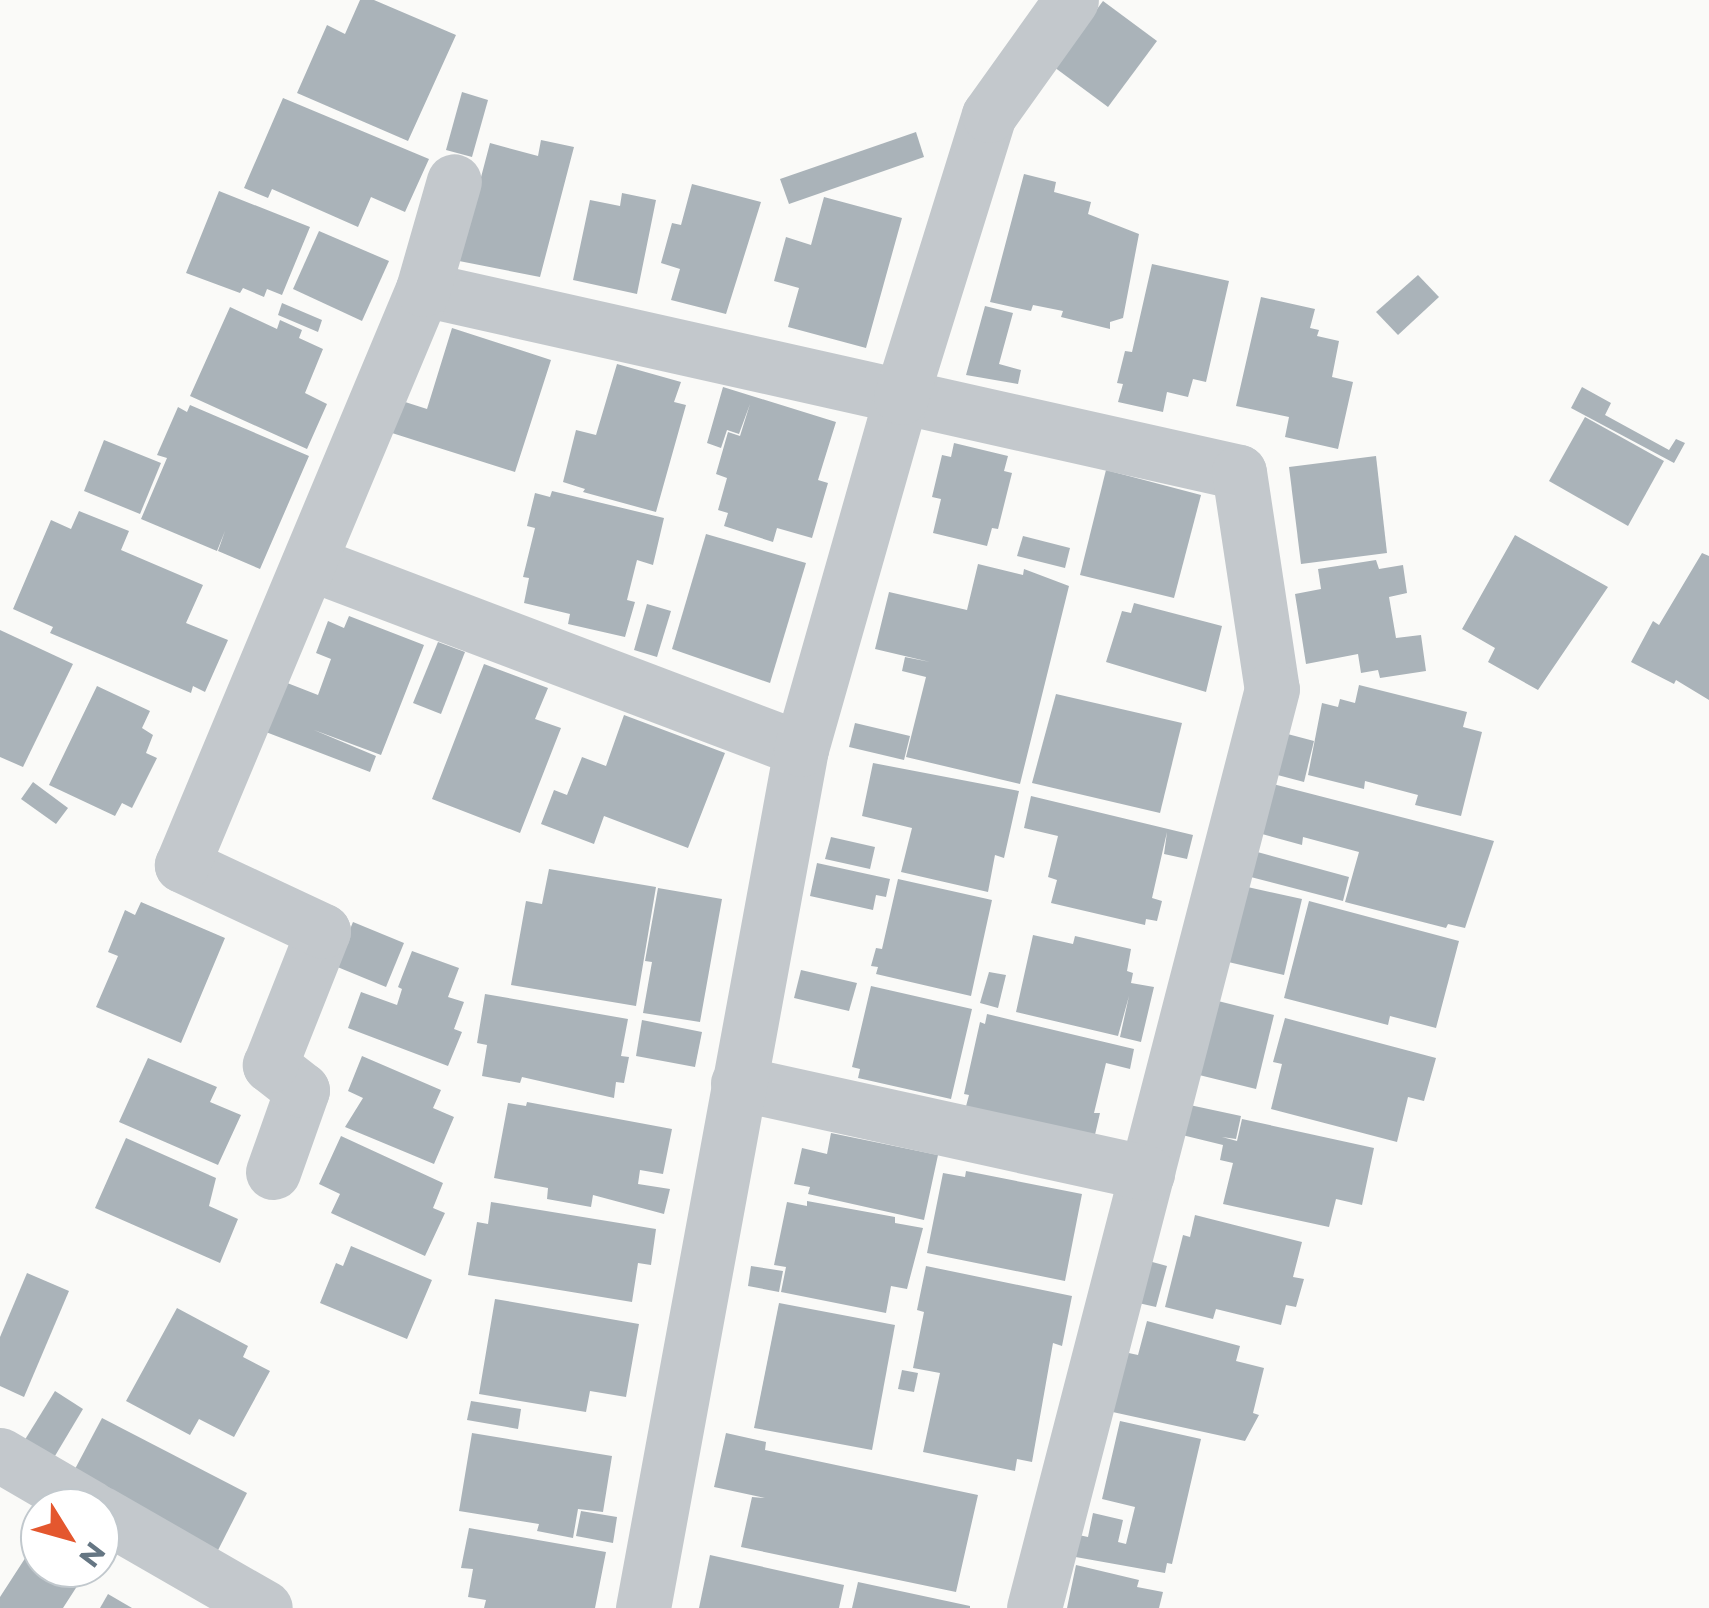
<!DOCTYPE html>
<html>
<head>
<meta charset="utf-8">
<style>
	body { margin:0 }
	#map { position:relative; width:1709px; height:1608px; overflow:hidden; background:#fafaf8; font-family:Montserrat,sans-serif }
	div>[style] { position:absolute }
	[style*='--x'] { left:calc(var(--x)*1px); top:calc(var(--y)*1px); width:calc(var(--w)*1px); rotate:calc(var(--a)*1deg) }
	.building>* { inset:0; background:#aab3b9 }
	.minor>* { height:55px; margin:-27.5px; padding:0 27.5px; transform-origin:27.5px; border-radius:27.5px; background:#c3c8cc }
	span { translate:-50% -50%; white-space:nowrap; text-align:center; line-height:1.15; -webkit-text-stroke:10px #fff; paint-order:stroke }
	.north { position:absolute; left:20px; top:1488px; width:100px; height:100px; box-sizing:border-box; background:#fff; border:2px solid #c1c8cd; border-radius:50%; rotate:127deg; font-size:28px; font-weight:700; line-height:40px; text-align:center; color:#657683 }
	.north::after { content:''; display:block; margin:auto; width:35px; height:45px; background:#e4572e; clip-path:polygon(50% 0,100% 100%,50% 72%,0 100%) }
</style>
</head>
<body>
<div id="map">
	<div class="building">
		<i style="clip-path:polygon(360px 0,374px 0,456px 35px,408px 141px,297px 93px,327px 25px,345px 34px)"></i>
		<i style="clip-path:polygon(1103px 1px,1157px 41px,1108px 107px,1054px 67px)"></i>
		<i style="clip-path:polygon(462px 92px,488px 100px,472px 157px,446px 150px)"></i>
		<i style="clip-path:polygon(283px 98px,429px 159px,405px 212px,371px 197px,358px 227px,272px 189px,268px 198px,244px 188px)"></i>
		<i style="clip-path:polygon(916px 132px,924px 157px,789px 204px,780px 179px)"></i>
		<i style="clip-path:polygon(541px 140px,574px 147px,540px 277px,459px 261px,490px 143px,538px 156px)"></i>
		<i style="clip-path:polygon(1024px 174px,1056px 182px,1054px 192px,1091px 202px,1088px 214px,1139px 234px,1123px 318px,1110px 322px,1110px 329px,1061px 317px,1063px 311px,1033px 305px,1031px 311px,990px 302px)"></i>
		<i style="clip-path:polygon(692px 184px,761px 202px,726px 314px,671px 300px,680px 269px,661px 263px,672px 223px,681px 225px)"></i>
		<i style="clip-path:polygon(219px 191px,310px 227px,282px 295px,267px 289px,264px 297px,243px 288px,240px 293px,186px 273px)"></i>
		<i style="clip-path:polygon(622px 193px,656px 200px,637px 294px,573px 280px,590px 200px,620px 206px)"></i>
		<i style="clip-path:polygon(824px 197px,902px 218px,866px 348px,788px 327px,799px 288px,774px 281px,786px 237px,811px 245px)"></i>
		<i style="clip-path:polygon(319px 231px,389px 261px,362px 321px,293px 289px)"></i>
		<i style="clip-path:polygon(1152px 264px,1229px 281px,1206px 382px,1193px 379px,1188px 397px,1167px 392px,1163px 412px,1118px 402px,1123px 384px,1117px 383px,1125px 351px,1132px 352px)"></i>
		<i style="clip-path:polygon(1418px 275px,1439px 297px,1398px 335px,1376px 312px)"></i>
		<i style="clip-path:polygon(1261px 297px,1315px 309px,1310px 328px,1319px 330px,1317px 336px,1339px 341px,1332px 377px,1353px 382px,1338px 449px,1285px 437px,1289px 417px,1236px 406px)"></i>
		<i style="clip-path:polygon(282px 303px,322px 320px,318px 332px,278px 315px)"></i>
		<i style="clip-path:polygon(985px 306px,1013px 313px,999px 364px,1021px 370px,1018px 384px,966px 375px)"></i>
		<i style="clip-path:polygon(230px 307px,277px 329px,280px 320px,302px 330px,299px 338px,323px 349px,305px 393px,327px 404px,307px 449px,190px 396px)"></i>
		<i style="clip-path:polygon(452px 328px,551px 360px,515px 472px,392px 433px,402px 401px,427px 409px)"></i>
		<i style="clip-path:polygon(617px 364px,681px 382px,674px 402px,686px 405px,656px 512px,583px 492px,585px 489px,563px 482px,576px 430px,596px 435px)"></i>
		<i style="clip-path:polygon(723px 387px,836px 422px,818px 480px,828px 483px,812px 538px,777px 528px,773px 542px,724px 526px,728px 513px,718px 510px,727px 478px,716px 474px,728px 432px,740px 436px,750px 404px,739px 434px,727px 430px,721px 448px,707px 443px)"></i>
		<i style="clip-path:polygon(1582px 387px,1611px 403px,1605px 415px,1669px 450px,1676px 439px,1685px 443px,1674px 463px,1571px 408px)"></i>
		<i style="clip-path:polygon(190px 405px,309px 456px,260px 569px,218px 551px,225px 531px,217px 551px,141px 519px,167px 458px,157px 455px,178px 407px,187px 412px)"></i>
		<i style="clip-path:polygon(1585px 417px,1664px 461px,1628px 526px,1549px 481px)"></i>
		<i style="clip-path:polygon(104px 440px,161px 463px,140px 514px,84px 491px)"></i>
		<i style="clip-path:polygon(954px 443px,1008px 456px,1004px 471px,1012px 473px,998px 529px,992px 528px,987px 546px,933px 533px,941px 499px,932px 497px,942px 455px,951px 457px)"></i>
		<i style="clip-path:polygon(1376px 456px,1387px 553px,1301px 564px,1289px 467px)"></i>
		<i style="clip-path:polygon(1106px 470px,1201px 495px,1174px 598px,1080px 575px)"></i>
		<i style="clip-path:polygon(552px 491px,664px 518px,653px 565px,637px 560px,627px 600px,635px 602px,625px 637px,568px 624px,570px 614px,524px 603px,529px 578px,523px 577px,535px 528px,527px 526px,535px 493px,550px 497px)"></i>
		<i style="clip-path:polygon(79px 511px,129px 531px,121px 550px,203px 585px,186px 623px,228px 640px,205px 692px,193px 686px,191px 693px,50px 633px,53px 627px,13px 609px,51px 520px,71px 529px)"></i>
		<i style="clip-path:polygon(706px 534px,806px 563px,770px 683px,672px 649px)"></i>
		<i style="clip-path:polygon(1515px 535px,1608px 587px,1538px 690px,1488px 662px,1495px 648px,1462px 629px)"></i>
		<i style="clip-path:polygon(1023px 536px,1070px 548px,1065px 568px,1017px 556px)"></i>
		<i style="clip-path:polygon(1702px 553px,1709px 556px,1709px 700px,1676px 680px,1674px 684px,1631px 662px,1653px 621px,1659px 625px)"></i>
		<i style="clip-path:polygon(1376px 560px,1379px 569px,1403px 565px,1407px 593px,1389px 597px,1396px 638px,1421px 635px,1426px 671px,1380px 678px,1378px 670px,1361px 673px,1358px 654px,1306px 664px,1295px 594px,1321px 589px,1318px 569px)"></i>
		<i style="clip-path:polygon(978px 564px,1023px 575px,1024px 569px,1069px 586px,1020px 784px,906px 757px,926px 677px,902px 671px,905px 657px,930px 662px,875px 649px,889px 592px,967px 610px)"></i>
		<i style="clip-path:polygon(1134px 603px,1222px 626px,1206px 692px,1106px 662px,1122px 611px,1131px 613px)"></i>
		<i style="clip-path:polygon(647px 604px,671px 611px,657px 657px,634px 650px)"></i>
		<i style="clip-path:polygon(349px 616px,424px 645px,381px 755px,314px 730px,376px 756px,370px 772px,258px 729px,277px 679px,318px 695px,331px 659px,316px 653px,328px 621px,344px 628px)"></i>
		<i style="clip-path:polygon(0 630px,73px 664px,23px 767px,0 757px)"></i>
		<i style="clip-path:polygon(438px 642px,465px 652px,441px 714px,413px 703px)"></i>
		<i style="clip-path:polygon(484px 664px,548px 688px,535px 719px,561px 728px,520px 833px,432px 799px)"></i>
		<i style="clip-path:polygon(1359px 685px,1467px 712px,1463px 727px,1482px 732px,1461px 816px,1415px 805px,1418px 795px,1365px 781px,1364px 789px,1308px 775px,1322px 703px,1338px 707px,1340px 699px,1355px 703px)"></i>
		<i style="clip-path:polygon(97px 686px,150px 711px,142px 728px,153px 735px,146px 753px,157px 758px,132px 808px,122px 803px,115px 816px,49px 785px)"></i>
		<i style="clip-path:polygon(1056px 694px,1182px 723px,1160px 813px,1032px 783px)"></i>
		<i style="clip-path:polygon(624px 715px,725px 753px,688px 848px,604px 816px,594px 844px,541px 824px,554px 790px,567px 795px,582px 757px,606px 766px)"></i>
		<i style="clip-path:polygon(855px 723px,910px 736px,904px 760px,849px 747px)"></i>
		<i style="clip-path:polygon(1280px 732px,1314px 741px,1304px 782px,1270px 773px)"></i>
		<i style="clip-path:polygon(873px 763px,1019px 791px,1004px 858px,995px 855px,988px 892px,901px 872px,912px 828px,862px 816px)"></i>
		<i style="clip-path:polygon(33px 782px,68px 808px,56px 824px,21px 799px)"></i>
		<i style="clip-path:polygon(1269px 783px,1494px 841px,1465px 928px,1448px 924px,1446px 928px,1345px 902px,1359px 852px,1303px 837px,1302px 845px,1262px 834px)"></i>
		<i style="clip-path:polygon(1031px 796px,1193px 835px,1187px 859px,1164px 854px,1167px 832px,1152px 898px,1162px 901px,1157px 921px,1146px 919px,1145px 925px,1051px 903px,1057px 880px,1048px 877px,1058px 836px,1024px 828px)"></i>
		<i style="clip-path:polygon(831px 837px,875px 847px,870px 869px,825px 859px)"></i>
		<i style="clip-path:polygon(1250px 850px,1349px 877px,1343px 901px,1243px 875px)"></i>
		<i style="clip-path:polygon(817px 863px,890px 879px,886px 897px,876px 895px,873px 910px,810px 896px)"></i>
		<i style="clip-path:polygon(549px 869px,656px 887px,636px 1006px,511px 985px,526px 901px,542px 904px)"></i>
		<i style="clip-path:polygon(898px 879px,992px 900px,971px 996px,876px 974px,878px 967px,871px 966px,876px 948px,882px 949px)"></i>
		<i style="clip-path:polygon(1243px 886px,1302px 899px,1284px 975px,1224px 961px)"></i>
		<i style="clip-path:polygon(658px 888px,722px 899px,700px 1022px,643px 1013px,652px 962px,645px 961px)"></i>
		<i style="clip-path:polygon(1309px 901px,1459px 941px,1436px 1028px,1390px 1016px,1388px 1025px,1284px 998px)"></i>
		<i style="clip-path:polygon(141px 902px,225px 938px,181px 1043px,96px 1007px,118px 956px,108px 952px,125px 910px,135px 915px)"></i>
		<i style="clip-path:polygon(353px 922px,404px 943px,386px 987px,335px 966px)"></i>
		<i style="clip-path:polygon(1033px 935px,1073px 944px,1075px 936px,1131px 949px,1127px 971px,1133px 973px,1131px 983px,1154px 987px,1141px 1042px,1120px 1037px,1129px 996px,1118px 1036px,1016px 1012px)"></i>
		<i style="clip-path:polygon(412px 951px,459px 968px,448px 997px,464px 1002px,454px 1029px,462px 1032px,448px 1066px,348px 1028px,361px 992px,397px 1005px,402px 989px,398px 987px)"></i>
		<i style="clip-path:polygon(801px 970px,857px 983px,849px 1011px,794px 998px)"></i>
		<i style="clip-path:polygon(989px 972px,1006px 975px,998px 1008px,980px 1003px)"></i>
		<i style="clip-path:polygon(871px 986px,972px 1009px,951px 1099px,858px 1078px,860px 1069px,852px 1067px)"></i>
		<i style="clip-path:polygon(485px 994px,628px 1019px,621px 1056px,629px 1057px,624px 1083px,616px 1082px,614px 1098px,522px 1077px,520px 1083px,482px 1076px,487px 1045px,477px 1043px)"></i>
		<i style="clip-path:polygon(1214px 1000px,1274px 1015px,1256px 1089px,1195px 1074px)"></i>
		<i style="clip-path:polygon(987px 1014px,1134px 1049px,1130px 1069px,1106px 1063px,1094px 1113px,1100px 1113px,1094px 1139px,965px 1110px,969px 1095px,964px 1094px,980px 1022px,985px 1024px)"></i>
		<i style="clip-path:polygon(1285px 1018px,1436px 1058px,1424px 1101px,1408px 1097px,1397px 1142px,1271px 1109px,1282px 1064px,1273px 1062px)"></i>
		<i style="clip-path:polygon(642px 1020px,702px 1032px,695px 1067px,636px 1056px)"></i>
		<i style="clip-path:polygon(362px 1056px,441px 1090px,433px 1108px,454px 1117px,434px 1164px,345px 1127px,363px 1098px,348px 1091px)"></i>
		<i style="clip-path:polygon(148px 1058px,217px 1087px,210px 1102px,241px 1115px,218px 1165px,119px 1122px)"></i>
		<i style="clip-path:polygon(527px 1102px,672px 1129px,663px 1174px,640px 1170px,638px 1184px,670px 1189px,664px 1214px,593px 1195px,591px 1207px,547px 1199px,548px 1188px,494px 1178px,508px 1103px,526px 1106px)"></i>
		<i style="clip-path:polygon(1185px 1104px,1241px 1116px,1236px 1139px,1222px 1137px,1237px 1141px,1242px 1119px,1374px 1148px,1362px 1205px,1336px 1199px,1329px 1227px,1223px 1204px,1233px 1163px,1220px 1160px,1223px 1145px,1178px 1134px)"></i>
		<i style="clip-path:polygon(831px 1133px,938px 1155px,924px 1220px,808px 1194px,810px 1187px,794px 1184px,802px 1148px,827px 1154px)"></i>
		<i style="clip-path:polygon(341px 1136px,443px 1183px,433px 1208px,445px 1213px,425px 1256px,331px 1213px,340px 1194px,319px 1184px)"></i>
		<i style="clip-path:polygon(126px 1138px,216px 1178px,209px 1206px,238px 1219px,220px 1263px,95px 1208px)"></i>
		<i style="clip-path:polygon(966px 1171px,1082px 1194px,1065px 1281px,927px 1253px,943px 1173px,965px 1177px)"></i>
		<i style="clip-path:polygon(807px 1201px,895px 1217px,895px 1223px,923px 1228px,907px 1289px,891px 1286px,886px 1313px,781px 1292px,786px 1267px,774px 1265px,787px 1202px,807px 1206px)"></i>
		<i style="clip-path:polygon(491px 1202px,656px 1229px,651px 1265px,638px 1263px,632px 1302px,468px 1275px,477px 1222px,488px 1224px)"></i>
		<i style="clip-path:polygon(1195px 1215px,1302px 1242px,1293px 1277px,1304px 1279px,1296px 1307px,1286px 1305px,1281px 1325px,1216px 1309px,1213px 1319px,1165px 1307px,1183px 1235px,1190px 1237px)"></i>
		<i style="clip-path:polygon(351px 1246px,432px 1280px,407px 1339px,320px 1303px,336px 1263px,343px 1266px)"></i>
		<i style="clip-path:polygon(1145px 1260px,1167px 1266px,1156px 1307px,1134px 1302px)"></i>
		<i style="clip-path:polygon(751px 1266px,783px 1271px,779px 1292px,748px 1286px)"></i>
		<i style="clip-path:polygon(926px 1266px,1072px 1296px,1062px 1346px,1053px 1343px,1032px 1462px,1017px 1459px,1015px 1471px,923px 1452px,940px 1373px,913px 1368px,924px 1312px,917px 1310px)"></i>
		<i style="clip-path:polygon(27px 1273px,69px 1291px,24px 1397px,0 1386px,0 1337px)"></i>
		<i style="clip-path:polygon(495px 1299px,639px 1324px,626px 1397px,590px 1391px,586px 1412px,479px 1394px)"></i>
		<i style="clip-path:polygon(779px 1303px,895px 1325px,872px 1450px,754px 1428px)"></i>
		<i style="clip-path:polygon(177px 1308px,248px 1346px,243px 1357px,270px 1371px,234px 1437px,199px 1419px,190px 1435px,126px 1401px)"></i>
		<i style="clip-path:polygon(1147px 1321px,1240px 1346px,1236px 1361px,1264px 1368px,1253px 1413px,1259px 1415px,1245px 1441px,1108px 1411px,1124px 1352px,1138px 1355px)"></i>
		<i style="clip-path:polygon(902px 1370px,918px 1373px,914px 1392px,898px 1389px)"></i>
		<i style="clip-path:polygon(55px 1391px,83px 1409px,43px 1476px,13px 1459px)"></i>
		<i style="clip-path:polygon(471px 1401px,521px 1409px,518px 1429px,467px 1420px)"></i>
		<i style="clip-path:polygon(102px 1418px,247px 1493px,211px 1564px,67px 1484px)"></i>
		<i style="clip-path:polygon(1120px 1421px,1201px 1439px,1172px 1564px,1167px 1563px,1165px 1573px,1070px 1556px,1074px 1534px,1088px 1537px,1093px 1513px,1123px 1520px,1118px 1542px,1126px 1544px,1135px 1507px,1102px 1499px)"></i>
		<i style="clip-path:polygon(472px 1433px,612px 1456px,603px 1512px,578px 1509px,573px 1538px,537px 1531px,539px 1524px,459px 1511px)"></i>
		<i style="clip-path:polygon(726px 1433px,766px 1442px,765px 1450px,978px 1495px,956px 1592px,741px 1547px,752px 1497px,765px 1498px,714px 1487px)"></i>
		<i style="clip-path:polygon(581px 1511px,617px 1517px,613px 1543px,576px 1536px)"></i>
		<i style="clip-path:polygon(469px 1528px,606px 1552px,595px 1608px,484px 1608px,486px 1600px,468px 1597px,473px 1569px,461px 1568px)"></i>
		<i style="clip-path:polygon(33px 1546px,40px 1550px,40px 1568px,68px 1568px,83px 1577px,63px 1608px,0 1608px,0 1597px)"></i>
		<i style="clip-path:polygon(710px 1555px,844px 1585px,839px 1608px,699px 1608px)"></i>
		<i style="clip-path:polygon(1076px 1565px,1139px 1580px,1137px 1587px,1163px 1592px,1159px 1608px,1067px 1608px)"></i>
		<i style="clip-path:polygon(858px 1582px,970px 1606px,970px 1608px,852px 1608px)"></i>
		<i style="clip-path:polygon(108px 1594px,132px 1608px,100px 1608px)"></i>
	</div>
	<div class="minor">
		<i style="--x:423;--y:289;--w:836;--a:12.64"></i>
		<i style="--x:1239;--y:472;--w:219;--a:81.4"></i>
		<i style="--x:1272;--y:689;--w:949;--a:104.52"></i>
		<i style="--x:310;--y:563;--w:525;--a:20.75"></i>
		<i style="--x:738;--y:1083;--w:419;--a:12.4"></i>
		<i style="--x:273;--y:1172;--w:87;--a:-70.5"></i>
		<i style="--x:302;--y:1090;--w:41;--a:-142"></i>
		<i style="--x:270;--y:1065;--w:144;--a:-68.4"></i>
		<i style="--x:323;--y:931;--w:156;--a:-154.9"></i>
		<i style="--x:182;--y:865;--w:624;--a:-67.3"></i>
		<i style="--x:423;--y:289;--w:112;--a:-74"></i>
		<i style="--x:0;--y:1455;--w:105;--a:30.2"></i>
		<i style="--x:100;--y:1513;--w:190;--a:29.9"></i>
		<i style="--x:643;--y:1608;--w:873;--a:-79.58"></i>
		<i style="--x:801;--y:749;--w:366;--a:-74.1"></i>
		<i style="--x:901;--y:397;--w:295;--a:-72.7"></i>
		<i style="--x:989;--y:115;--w:141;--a:-54.5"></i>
	</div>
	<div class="north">N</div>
</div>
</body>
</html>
